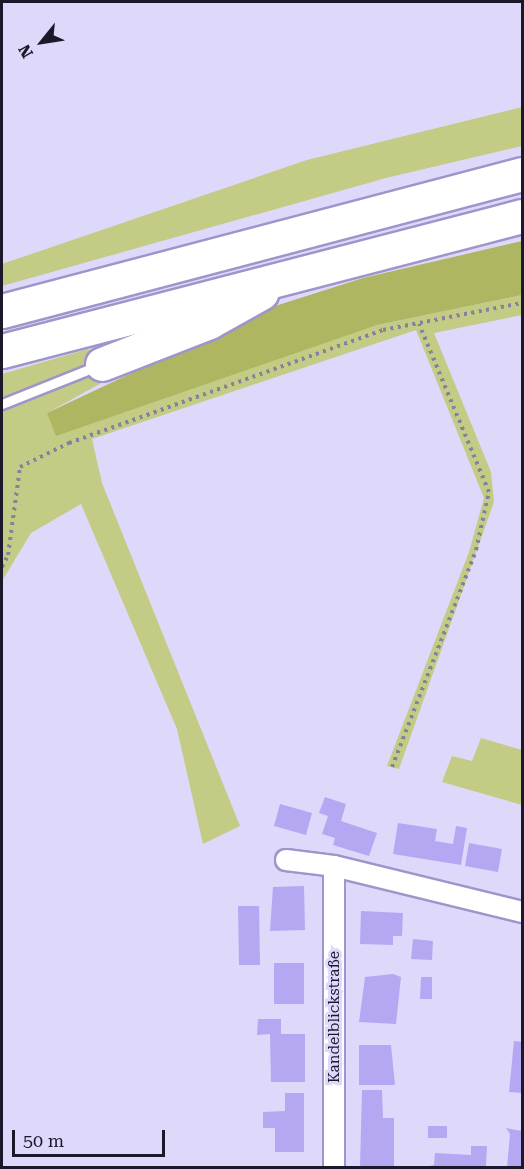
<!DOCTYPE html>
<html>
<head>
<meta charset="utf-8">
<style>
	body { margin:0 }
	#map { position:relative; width:524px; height:1169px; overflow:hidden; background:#ded8fa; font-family:"Roboto Serif",serif }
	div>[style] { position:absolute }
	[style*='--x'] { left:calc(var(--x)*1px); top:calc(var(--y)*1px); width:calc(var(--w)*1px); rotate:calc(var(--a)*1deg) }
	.green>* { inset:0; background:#c4cb84 }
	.forest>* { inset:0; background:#afb661 }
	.building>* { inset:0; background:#b6a7f3 }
	.path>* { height:4px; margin-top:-2px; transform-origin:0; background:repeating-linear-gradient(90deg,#86819c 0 3px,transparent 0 7.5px) }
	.roads { filter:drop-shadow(2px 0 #9f95cb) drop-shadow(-2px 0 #9f95cb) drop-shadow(0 2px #9f95cb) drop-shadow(0 -2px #9f95cb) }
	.lane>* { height:9px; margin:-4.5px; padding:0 4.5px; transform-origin:4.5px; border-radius:4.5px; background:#fff }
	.street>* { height:20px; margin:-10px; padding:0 10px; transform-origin:10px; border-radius:10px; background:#fff }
	.highway>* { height:33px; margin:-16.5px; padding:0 16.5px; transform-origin:16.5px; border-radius:16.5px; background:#fff }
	span { translate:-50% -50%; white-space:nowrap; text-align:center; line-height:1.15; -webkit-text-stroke:6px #ded8fa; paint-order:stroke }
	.street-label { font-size:15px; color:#1c182c }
	.frame { position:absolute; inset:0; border:3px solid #1c182c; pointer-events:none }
	.north { position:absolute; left:12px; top:12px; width:60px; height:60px; -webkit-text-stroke:4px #ded8fa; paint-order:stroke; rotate:240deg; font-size:16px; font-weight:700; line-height:24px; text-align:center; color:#1c182c }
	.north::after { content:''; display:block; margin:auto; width:21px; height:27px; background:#1c182c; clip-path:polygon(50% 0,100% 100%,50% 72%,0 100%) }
	.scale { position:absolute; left:12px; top:1130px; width:153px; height:27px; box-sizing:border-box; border:3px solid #1c182c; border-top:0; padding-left:8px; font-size:18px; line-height:21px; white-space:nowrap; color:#1c182c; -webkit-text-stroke:4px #ded8fa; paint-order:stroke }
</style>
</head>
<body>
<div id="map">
	<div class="green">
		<i style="clip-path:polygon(522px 107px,522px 146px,386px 178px,2px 286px,2px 264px,307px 160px)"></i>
		<i style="clip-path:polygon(522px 295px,522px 315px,434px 333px,491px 472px,494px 502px,399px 769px,387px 766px,469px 552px,484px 498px,416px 330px,92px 439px,102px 483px,240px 826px,203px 844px,177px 729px,81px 504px,31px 533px,2px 581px,2px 374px,88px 349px,105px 381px,47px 413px,377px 325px)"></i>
		<i style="clip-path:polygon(481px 738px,522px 750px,522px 805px,442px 782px,452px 756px,472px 761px)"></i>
	</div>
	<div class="forest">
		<i style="clip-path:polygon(522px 241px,522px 295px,377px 325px,56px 436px,47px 413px,272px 307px,363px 278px)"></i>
	</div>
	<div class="building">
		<i style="clip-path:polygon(325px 797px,346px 804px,341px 821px,377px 833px,369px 856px,333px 845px,335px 838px,322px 834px,328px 816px,319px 813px)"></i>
		<i style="clip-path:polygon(280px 804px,312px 813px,306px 835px,274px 826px)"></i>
		<i style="clip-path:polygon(398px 823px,437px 829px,435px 841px,453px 844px,456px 826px,467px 828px,461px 865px,393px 854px)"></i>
		<i style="clip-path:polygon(469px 843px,502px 849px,498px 872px,465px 866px)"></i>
		<i style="clip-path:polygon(304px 886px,305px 930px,270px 931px,273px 887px)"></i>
		<i style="clip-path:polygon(238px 906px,259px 906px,260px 965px,239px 965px)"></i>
		<i style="clip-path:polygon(361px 911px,403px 913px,402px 936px,393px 936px,393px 945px,360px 944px)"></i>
		<i style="clip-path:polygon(413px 939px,433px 941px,432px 960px,411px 959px)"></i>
		<i style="clip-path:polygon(274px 963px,304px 963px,304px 1004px,274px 1004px)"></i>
		<i style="clip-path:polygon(393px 974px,401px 977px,396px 1024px,359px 1022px,365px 977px)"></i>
		<i style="clip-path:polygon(421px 977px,432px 977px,432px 999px,420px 999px)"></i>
		<i style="clip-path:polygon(258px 1019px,281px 1019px,281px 1034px,305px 1034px,305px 1082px,271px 1082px,270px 1034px,257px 1035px)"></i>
		<i style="clip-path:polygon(514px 1041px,522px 1042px,522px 1093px,509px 1092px)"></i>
		<i style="clip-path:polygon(359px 1045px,391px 1045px,395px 1085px,359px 1085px)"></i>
		<i style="clip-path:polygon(362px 1090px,382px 1090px,383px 1118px,394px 1118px,394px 1167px,360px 1167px)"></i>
		<i style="clip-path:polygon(285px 1093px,304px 1093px,304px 1152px,275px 1152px,275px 1128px,263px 1128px,263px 1112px,285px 1111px)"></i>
		<i style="clip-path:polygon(428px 1126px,447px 1126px,447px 1138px,428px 1138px)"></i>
		<i style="clip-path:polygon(506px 1128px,522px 1131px,522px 1167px,507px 1167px,510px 1134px)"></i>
		<i style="clip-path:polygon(471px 1146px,487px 1146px,486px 1167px,424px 1167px,434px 1165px,435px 1153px,471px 1155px)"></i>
	</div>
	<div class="path">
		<i style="--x:2;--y:567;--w:13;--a:-63"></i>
		<i style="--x:8;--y:555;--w:89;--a:-82.2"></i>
		<i style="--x:20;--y:467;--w:55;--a:-26.1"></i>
		<i style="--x:69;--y:443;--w:334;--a:-19.8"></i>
		<i style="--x:383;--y:330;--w:142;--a:-11"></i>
		<i style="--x:392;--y:767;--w:233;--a:-68.8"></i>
		<i style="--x:476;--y:550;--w:59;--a:-77.4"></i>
		<i style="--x:489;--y:492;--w:182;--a:-112.6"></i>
	</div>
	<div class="roads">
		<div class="lane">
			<i style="--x:2;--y:404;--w:102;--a:-21.8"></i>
		</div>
		<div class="street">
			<i style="--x:286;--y:860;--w:48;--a:7.1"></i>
			<i style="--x:334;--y:866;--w:194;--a:13.7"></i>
			<i style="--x:334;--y:866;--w:302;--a:90"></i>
		</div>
		<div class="highway">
			<i style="--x:2;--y:311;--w:538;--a:-14.76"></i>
			<i style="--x:2;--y:351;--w:537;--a:-14.55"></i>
			<i style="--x:102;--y:364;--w:115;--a:-21.4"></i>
			<i style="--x:209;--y:322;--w:60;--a:-29.1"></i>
		</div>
	</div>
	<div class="street-label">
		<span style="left:335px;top:1017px;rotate:-90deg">Kandelblickstraße</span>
	</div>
	<div class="frame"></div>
	<div class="north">N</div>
	<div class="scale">50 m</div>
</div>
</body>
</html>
